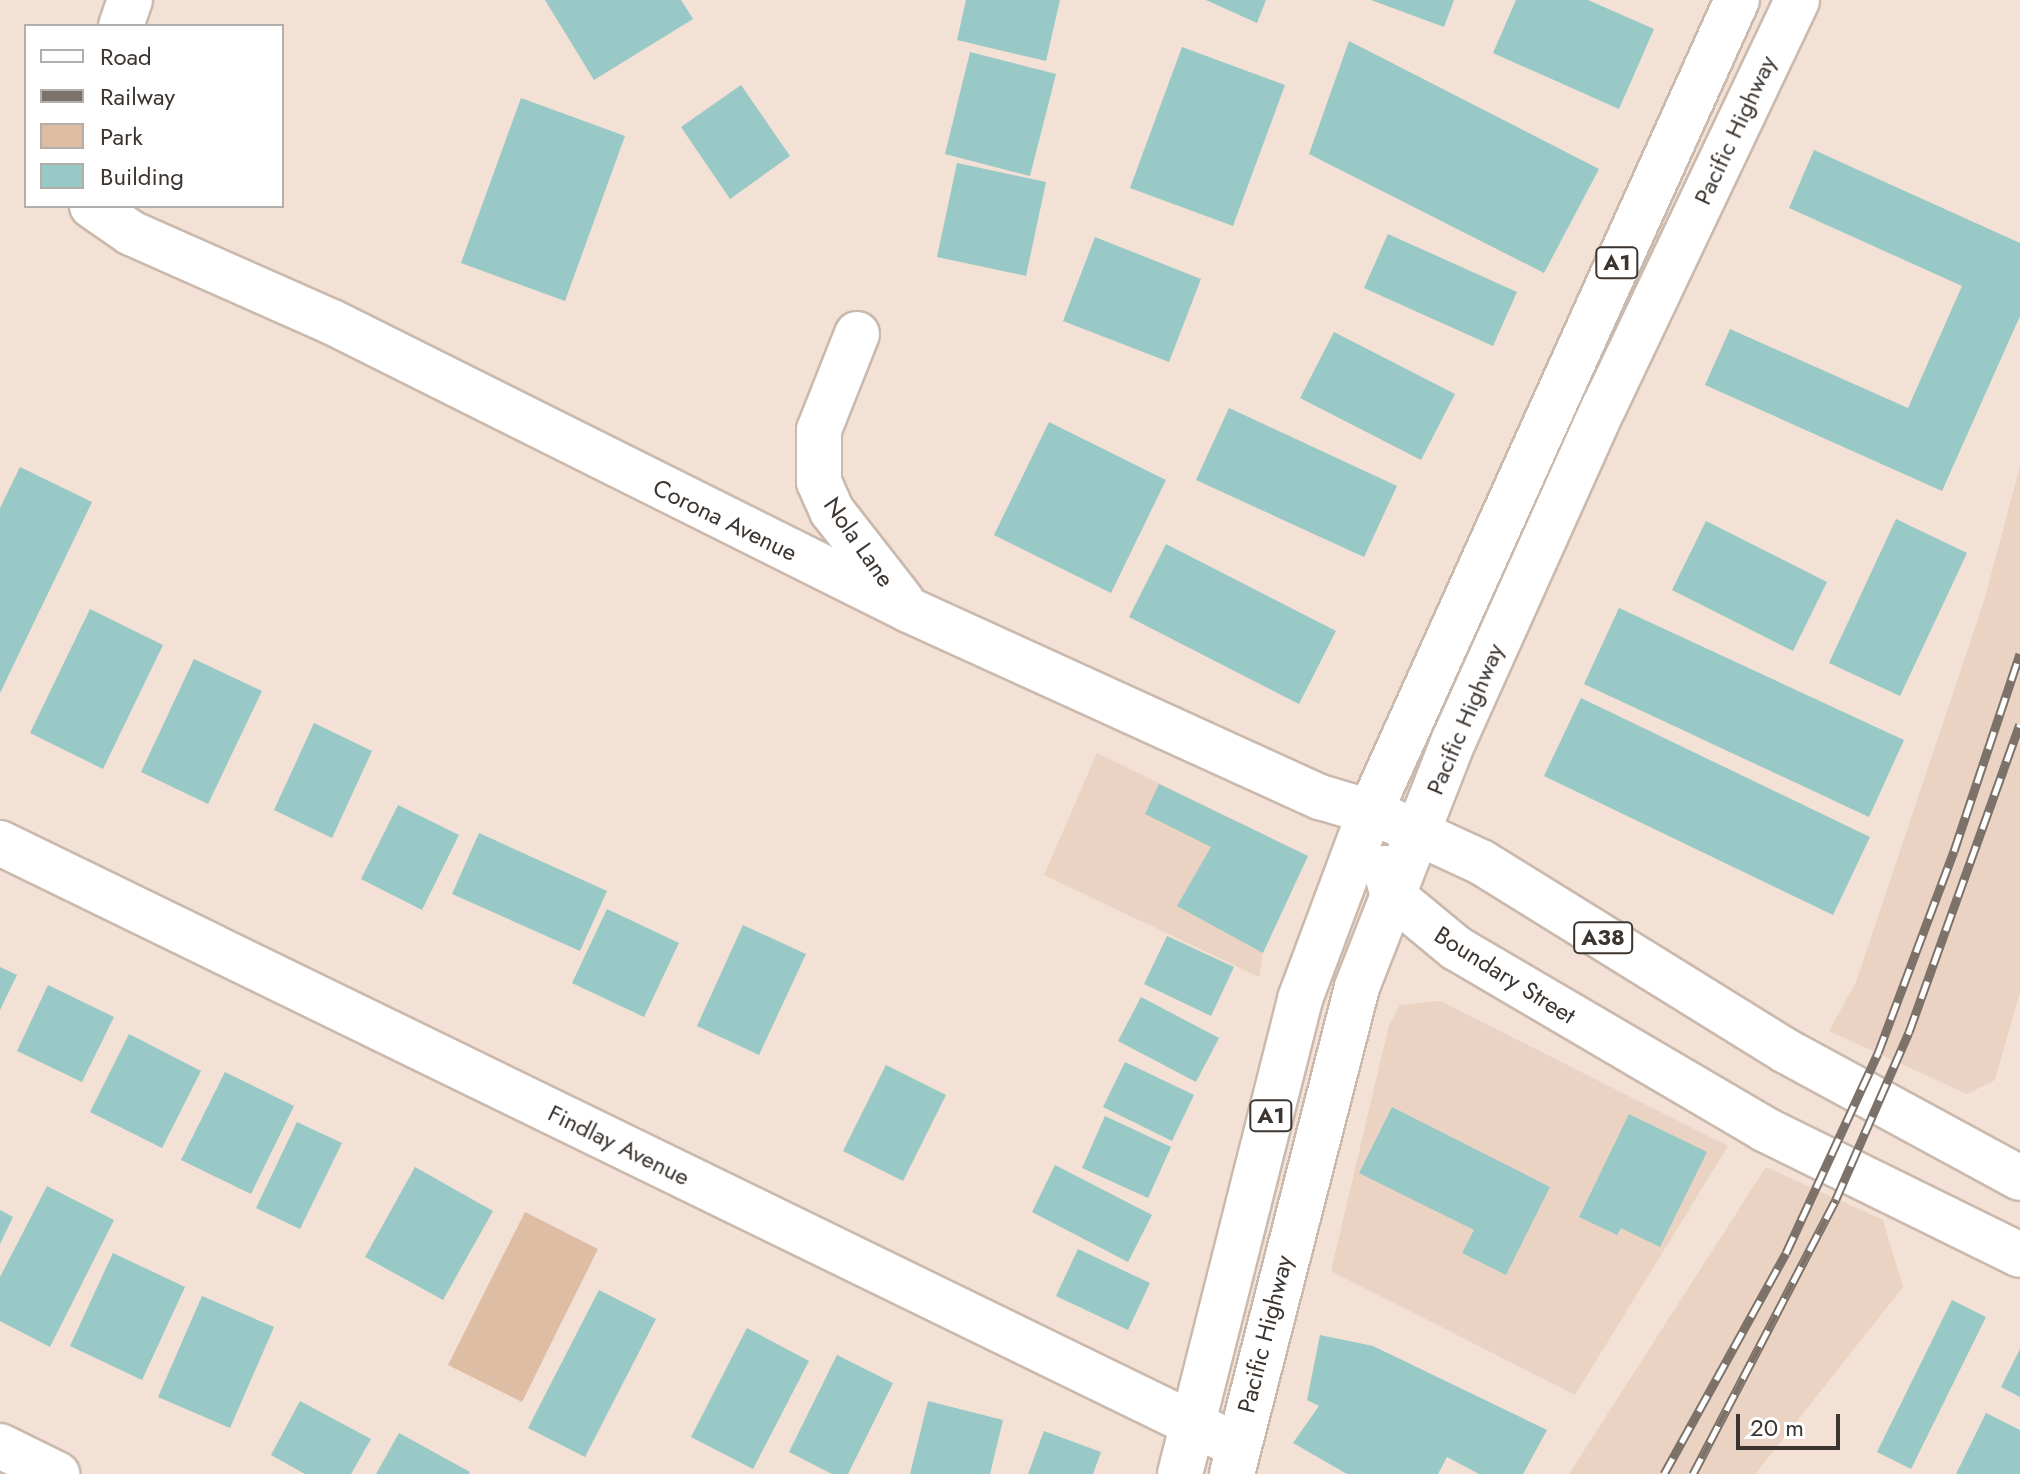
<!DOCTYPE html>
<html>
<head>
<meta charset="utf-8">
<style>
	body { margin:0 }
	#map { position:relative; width:2020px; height:1474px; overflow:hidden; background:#f2e1d4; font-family:Jost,sans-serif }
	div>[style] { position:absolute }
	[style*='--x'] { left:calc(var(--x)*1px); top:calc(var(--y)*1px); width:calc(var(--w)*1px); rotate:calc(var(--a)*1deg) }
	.built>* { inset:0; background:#ead3c2 }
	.green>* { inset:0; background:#debda5 }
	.building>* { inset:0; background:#99c9c6 }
	.roads { filter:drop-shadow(2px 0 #cab9ad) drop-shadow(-2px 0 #cab9ad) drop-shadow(0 2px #cab9ad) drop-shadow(0 -2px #cab9ad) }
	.minor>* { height:44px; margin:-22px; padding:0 22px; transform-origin:22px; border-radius:22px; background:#fff }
	.highway>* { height:44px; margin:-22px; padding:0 22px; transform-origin:22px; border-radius:22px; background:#fff }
	.rail>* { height:9px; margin-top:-4.5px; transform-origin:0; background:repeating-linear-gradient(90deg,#fff 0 18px,#7d726a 0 36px); box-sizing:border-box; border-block:2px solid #7d726a }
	span { translate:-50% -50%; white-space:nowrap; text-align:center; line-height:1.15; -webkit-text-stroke:7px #fff; paint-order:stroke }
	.shield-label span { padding:2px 6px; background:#fff; border:2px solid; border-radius:6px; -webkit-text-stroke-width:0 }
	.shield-label { font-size:22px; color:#3b342f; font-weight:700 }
	.street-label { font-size:24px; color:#3b342f }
	.legend { position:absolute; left:24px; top:24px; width:260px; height:184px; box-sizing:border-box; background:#fff; border:2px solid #b1aeac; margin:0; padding:10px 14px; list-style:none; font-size:24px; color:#3b342f }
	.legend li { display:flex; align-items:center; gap:16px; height:40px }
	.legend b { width:40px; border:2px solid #b1aeac }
	.scale { position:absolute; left:1736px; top:1414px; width:104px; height:36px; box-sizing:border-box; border:4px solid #3b342f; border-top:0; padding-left:10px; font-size:24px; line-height:28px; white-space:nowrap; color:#3b342f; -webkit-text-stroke:6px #fff; paint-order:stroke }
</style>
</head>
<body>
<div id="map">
	<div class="built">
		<i style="clip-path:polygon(2020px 466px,2020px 992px,1995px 1080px,1967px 1094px,1829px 1031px,1856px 982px,1985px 598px)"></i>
		<i style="clip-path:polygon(1097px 753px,1308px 856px,1264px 945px,1259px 977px,1044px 875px)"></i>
		<i style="clip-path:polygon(1440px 1001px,1728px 1146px,1575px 1395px,1331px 1271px,1389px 1025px,1400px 1005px)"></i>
		<i style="clip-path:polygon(1766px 1167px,1883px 1220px,1903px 1287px,1755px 1474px,1569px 1474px)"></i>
	</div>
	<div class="green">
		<i style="clip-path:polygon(525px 1212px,598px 1249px,522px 1402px,448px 1365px)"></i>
	</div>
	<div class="building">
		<i style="clip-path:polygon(545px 0,681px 0,693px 19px,594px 80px)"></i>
		<i style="clip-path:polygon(966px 0,1060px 0,1046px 61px,957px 40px)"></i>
		<i style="clip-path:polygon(1206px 0,1266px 0,1257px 23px)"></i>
		<i style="clip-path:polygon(1371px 0,1454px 0,1444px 27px)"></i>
		<i style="clip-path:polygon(1516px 0,1588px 0,1654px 29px,1619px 109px,1493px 53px)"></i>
		<i style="clip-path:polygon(1349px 41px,1599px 169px,1544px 273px,1309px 154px)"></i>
		<i style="clip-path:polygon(1182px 47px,1285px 85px,1233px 226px,1130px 188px)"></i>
		<i style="clip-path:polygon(970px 52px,1056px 74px,1030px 176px,945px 154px)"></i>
		<i style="clip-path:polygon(741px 85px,790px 156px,730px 199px,681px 127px)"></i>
		<i style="clip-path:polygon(521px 98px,625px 136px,565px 301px,461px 263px)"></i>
		<i style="clip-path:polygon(1814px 150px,2020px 243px,2020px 316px,1942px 491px,1705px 385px,1730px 329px,1908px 408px,1962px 286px,1789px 208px)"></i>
		<i style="clip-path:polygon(957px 163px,1046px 182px,1026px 276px,937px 257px)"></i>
		<i style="clip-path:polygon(1388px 234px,1517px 292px,1493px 346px,1364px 288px)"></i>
		<i style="clip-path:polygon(1095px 237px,1201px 279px,1169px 362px,1063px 321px)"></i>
		<i style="clip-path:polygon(1334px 332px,1455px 394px,1421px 460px,1300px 398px)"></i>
		<i style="clip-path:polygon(1229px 408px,1397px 486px,1364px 557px,1196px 480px)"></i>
		<i style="clip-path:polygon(1049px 422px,1166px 480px,1111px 593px,994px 535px)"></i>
		<i style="clip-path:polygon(20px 467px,92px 502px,0 693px,0 508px)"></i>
		<i style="clip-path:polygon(1896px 519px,1967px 553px,1900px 696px,1829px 663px)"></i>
		<i style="clip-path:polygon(1706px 521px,1827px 582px,1793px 651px,1672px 590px)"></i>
		<i style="clip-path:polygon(1166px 544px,1336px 631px,1299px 704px,1129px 617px)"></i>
		<i style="clip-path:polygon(1619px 608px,1904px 740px,1869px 817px,1584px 684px)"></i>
		<i style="clip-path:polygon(90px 609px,163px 645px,103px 769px,30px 733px)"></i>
		<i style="clip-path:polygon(194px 659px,262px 691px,208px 804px,141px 772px)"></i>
		<i style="clip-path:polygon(1581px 698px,1870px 837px,1833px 915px,1544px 776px)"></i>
		<i style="clip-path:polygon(314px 723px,372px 751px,332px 838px,274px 810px)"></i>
		<i style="clip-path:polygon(1159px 784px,1308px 856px,1263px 953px,1177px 906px,1211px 847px,1145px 814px)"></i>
		<i style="clip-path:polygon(398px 805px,459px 835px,422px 910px,361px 879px)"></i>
		<i style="clip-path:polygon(479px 833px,607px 891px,580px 951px,452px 894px)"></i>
		<i style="clip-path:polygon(607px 909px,679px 943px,644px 1017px,572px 983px)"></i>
		<i style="clip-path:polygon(743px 925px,806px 954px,759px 1055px,697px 1026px)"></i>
		<i style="clip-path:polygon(1167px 936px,1234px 967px,1211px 1016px,1144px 984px)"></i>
		<i style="clip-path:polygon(0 967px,17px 975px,0 1010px)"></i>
		<i style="clip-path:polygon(48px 985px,114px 1017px,82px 1082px,17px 1051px)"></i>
		<i style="clip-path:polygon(1141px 997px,1219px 1038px,1196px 1082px,1118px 1041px)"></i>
		<i style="clip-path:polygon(129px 1034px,201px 1071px,162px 1148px,90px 1112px)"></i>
		<i style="clip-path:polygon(1125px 1062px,1194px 1095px,1172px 1141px,1103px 1107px)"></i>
		<i style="clip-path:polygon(886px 1065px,946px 1095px,903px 1181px,843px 1151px)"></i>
		<i style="clip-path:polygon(225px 1072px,294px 1106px,251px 1194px,181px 1160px)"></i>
		<i style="clip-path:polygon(1392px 1107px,1550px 1187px,1506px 1275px,1462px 1253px,1474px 1230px,1359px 1173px)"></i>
		<i style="clip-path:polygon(1629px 1114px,1707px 1152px,1660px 1247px,1621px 1228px,1617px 1235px,1579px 1217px)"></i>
		<i style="clip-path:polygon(1105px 1116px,1171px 1147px,1148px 1198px,1082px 1168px)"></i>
		<i style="clip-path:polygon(297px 1122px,342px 1143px,300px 1229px,256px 1208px)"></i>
		<i style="clip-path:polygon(1055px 1165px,1152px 1215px,1128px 1262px,1032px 1212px)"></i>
		<i style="clip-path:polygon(415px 1167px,493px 1211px,443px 1300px,365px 1257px)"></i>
		<i style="clip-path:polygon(47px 1186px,114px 1220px,50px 1347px,0 1321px,0 1277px)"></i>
		<i style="clip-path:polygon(0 1210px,13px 1217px,0 1244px)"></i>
		<i style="clip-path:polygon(1078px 1249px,1150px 1283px,1128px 1330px,1056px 1296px)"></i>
		<i style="clip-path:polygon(113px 1253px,185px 1287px,142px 1380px,70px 1346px)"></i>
		<i style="clip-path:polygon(599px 1290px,656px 1319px,585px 1457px,528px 1428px)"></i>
		<i style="clip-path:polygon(202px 1296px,274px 1327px,230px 1428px,158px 1397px)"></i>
		<i style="clip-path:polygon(1952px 1300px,1986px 1317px,1911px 1469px,1877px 1452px)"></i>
		<i style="clip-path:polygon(747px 1328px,809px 1361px,753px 1469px,691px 1437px)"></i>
		<i style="clip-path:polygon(1320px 1335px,1373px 1346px,1547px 1430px,1523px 1474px,1479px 1474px,1447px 1457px,1438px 1474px,1347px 1474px,1293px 1443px,1319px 1406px,1307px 1400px)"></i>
		<i style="clip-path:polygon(2020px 1349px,2020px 1397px,2001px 1387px)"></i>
		<i style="clip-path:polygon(837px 1355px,893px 1383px,848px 1474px,832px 1474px,789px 1452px)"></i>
		<i style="clip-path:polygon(300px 1401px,371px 1439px,351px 1474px,305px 1474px,271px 1455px)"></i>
		<i style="clip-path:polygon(928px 1401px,1003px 1420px,990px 1474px,910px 1474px)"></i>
		<i style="clip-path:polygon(1986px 1413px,2020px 1430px,2020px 1474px,1956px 1474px)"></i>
		<i style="clip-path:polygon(1044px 1431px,1101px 1452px,1093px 1474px,1028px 1474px)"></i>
		<i style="clip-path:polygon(399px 1433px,470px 1472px,469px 1474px,376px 1474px)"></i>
	</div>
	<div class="roads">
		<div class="minor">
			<i style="--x:121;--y:26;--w:28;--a:-71"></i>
			<i style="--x:92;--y:206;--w:47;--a:34.7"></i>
			<i style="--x:131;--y:233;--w:220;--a:23.9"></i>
			<i style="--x:332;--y:322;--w:645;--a:26.53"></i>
			<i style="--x:909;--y:610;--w:452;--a:24.5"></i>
			<i style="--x:1320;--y:797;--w:52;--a:16.7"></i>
			<i style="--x:857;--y:334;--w:103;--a:111.6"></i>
			<i style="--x:819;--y:430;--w:52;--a:90"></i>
			<i style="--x:819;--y:482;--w:32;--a:66"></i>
			<i style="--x:832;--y:511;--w:114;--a:52.1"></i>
			<i style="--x:0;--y:843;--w:1377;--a:25.97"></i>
			<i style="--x:0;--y:1446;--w:64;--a:26.2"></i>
		</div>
		<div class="highway">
			<i style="--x:1390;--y:820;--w:100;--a:24.8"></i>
			<i style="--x:1481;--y:862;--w:359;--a:31.8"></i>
			<i style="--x:1786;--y:1051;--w:266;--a:28.5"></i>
			<i style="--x:1385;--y:868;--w:29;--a:74"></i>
			<i style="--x:1393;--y:896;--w:82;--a:39.5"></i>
			<i style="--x:1456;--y:948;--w:357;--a:30.4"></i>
			<i style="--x:1764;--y:1129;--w:285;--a:26.2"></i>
			<i style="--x:1180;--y:1474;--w:490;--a:-75.8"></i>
			<i style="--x:1300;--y:999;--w:200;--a:-69.5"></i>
			<i style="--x:1370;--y:812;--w:891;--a:-65.68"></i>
			<i style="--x:1232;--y:1474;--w:503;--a:-75.6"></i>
			<i style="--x:1357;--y:987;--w:265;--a:-68.6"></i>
			<i style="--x:1454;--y:740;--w:365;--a:-65.8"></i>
			<i style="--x:1604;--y:407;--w:450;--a:-64.6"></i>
		</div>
	</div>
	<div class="rail">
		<i style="--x:1664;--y:1474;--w:252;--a:-61.1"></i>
		<i style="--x:1786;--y:1253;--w:220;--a:-65.3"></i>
		<i style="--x:1878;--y:1053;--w:216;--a:-69.4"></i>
		<i style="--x:1954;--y:851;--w:208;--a:-71.5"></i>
		<i style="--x:1693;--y:1474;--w:310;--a:-62.5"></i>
		<i style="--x:1836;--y:1199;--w:182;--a:-66.4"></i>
		<i style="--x:1909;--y:1032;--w:327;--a:-70.2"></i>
	</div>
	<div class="shield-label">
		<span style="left:1617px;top:263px">A1</span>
		<span style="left:1603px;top:938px">A38</span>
		<span style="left:1271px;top:1116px">A1</span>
	</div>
	<div class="street-label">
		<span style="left:1735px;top:130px;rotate:-65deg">Pacific Highway</span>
		<span style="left:725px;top:520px;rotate:26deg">Corona Avenue</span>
		<span style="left:859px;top:542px;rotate:55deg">Nola Lane</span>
		<span style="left:1465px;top:719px;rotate:-67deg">Pacific Highway</span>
		<span style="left:1505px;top:975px;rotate:32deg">Boundary Street</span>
		<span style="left:619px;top:1145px;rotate:26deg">Findlay Avenue</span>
		<span style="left:1265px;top:1334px;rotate:-76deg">Pacific Highway</span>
	</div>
	<ul class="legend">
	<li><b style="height:10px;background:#fff"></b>Road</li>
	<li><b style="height:10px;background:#7d726a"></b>Railway</li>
	<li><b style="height:22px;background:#debda5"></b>Park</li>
	<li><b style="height:22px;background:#99c9c6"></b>Building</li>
	</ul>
	<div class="scale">20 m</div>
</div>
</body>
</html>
